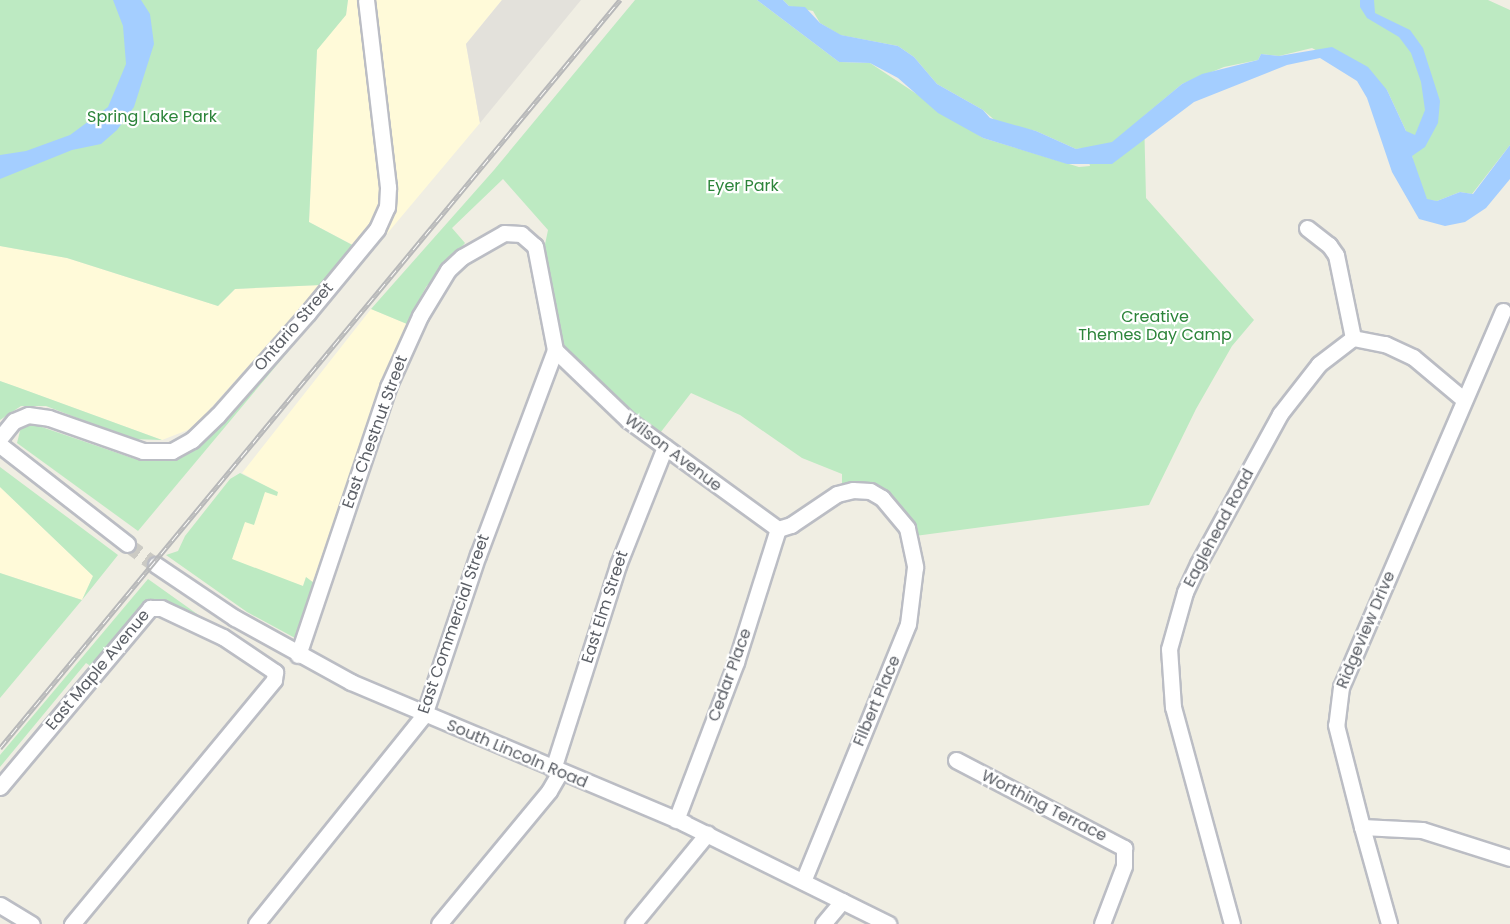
<!DOCTYPE html>
<html>
<head>
<meta charset="utf-8">
<style>
	body { margin:0 }
	#map { position:relative; width:1510px; height:924px; overflow:hidden; background:#f0eee3; font-family:Poppins,sans-serif }
	div>[style] { position:absolute }
	[style*='--x'] { left:calc(var(--x)*1px); top:calc(var(--y)*1px); width:calc(var(--w)*1px); rotate:calc(var(--a)*1deg) }
	.commercial>* { inset:0; background:#fffad9 }
	.industrial>* { inset:0; background:#e3e1db }
	.green>* { inset:0; background:#bdeac2 }
	.water>* { inset:0; background:#a4ceff }
	.minor-tunnel>* { height:15px; margin-top:-7.5px; transform-origin:0; background:repeating-linear-gradient(90deg,#cbcac4 0 15px,transparent 0 23px) }
	.roads { filter:drop-shadow(2px 0 #bbbdc4) drop-shadow(-2px 0 #bbbdc4) drop-shadow(0 2px #bbbdc4) drop-shadow(0 -2px #bbbdc4) }
	.minor>* { height:15px; margin:-7.5px; padding:0 7.5px; transform-origin:7.5px; border-radius:7.5px; background:#fff }
	.rail>* { height:5px; margin-top:-2.5px; transform-origin:0; background:repeating-linear-gradient(90deg,#fff 0 9px,#b7b8b9 0 18px); box-sizing:border-box; border-block:2px solid #b7b8b9 }
	span { translate:-50% -50%; white-space:nowrap; text-align:center; line-height:1.15; -webkit-text-stroke:4.5px #fff; paint-order:stroke }
	.park-label { font-size:16px; color:#2c843a }
	.street-label { font-size:16px; color:#5b5f66 }
</style>
</head>
<body>
<div id="map">
	<div class="commercial">
		<i style="clip-path:polygon(348px 0,502px 0,466px 44px,480px 123px,370px 254px,309px 222px,317px 49px,346px 15px)"></i>
		<i style="clip-path:polygon(0 246px,67px 258px,218px 306px,235px 289px,321px 285px,193px 428px,162px 440px,0 381px)"></i>
		<i style="clip-path:polygon(371px 309px,407px 324px,381px 386px,314px 583px,306px 577px,303px 586px,242px 565px,232px 559px,245px 521px,254px 524px,265px 491px,278px 493px,242px 473px)"></i>
		<i style="clip-path:polygon(0 487px,93px 576px,82px 600px,0 573px)"></i>
	</div>
	<div class="industrial">
		<i style="clip-path:polygon(502px 0,581px 0,480px 123px,466px 44px)"></i>
	</div>
	<div class="green">
		<i style="clip-path:polygon(0 0,348px 0,346px 15px,317px 50px,309px 222px,358px 248px,321px 285px,235px 289px,218px 306px,67px 258px,0 246px)"></i>
		<i style="clip-path:polygon(635px 0,757px 0,839px 62px,870px 63px,983px 138px,1079px 167px,1090px 166px,1086px 148px,1076px 149px,1036px 131px,998px 123px,983px 110px,937px 84px,914px 57px,898px 46px,840px 35px,820px 23px,813px 11px,789px 6px,783px 0,1488px 0,1510px 10px,1510px 145px,1472px 194px,1460px 192px,1437px 201px,1427px 200px,1416px 173px,1406px 131px,1387px 90px,1312px 48px,1279px 56px,1261px 54px,1258px 60px,1224px 67px,1182px 84px,1144px 116px,1146px 198px,1254px 320px,1232px 346px,1196px 409px,1149px 505px,915px 536px,904px 512px,886px 492px,864px 483px,842px 485px,842px 474px,802px 458px,740px 415px,691px 393px,657px 437px,571px 360px,556px 326px,543px 254px,548px 230px,503px 179px,452px 228px,465px 243px,426px 287px,407px 324px,371px 309px,494px 170px)"></i>
		<i style="clip-path:polygon(322px 305px,327px 305px,138px 531px,17px 443px,21px 427px,36px 425px,135px 459px,175px 456px,194px 448px,307px 316px)"></i>
		<i style="clip-path:polygon(0 381px,17px 387px,162px 440px,132px 439px,46px 406px,21px 406px,0 420px)"></i>
		<i style="clip-path:polygon(0 467px,118px 555px,82px 600px,0 698px,0 573px,82px 600px,93px 576px,0 487px)"></i>
		<i style="clip-path:polygon(240px 473px,278px 492px,277px 496px,265px 492px,254px 525px,245px 522px,232px 559px,303px 586px,306px 577px,314px 583px,295px 638px,247px 612px,166px 555px,178px 551px,185px 536px,230px 479px)"></i>
		<i style="clip-path:polygon(148px 579px,214px 626px,143px 605px,92px 667px,86px 663px,0 767px,0 755px)"></i>
	</div>
	<div class="water">
		<i style="clip-path:polygon(113px 0,141px 0,150px 14px,154px 44px,134px 107px,117px 130px,101px 144px,72px 150px,0 179px,0 155px,26px 151px,70px 135px,108px 107px,126px 64px,123px 26px)"></i>
		<i style="clip-path:polygon(757px 0,783px 0,789px 6px,805px 7px,820px 23px,841px 35px,898px 46px,914px 57px,937px 84px,983px 110px,990px 118px,1036px 131px,1076px 149px,1112px 142px,1182px 84px,1202px 74px,1258px 60px,1261px 54px,1279px 56px,1332px 47px,1368px 67px,1387px 90px,1406px 131px,1415px 135px,1425px 110px,1421px 82px,1411px 53px,1399px 37px,1367px 18px,1360px 7px,1360px 0,1374px 0,1375px 13px,1410px 30px,1423px 48px,1440px 101px,1438px 123px,1425px 147px,1412px 156px,1427px 199px,1437px 201px,1460px 192px,1473px 194px,1510px 145px,1510px 179px,1486px 208px,1465px 222px,1445px 226px,1419px 219px,1392px 172px,1367px 98px,1357px 81px,1320px 58px,1287px 65px,1194px 102px,1112px 164px,1067px 164px,983px 138px,938px 113px,898px 78px,870px 63px,839px 62px)"></i>
	</div>
	<div class="minor-tunnel">
		<i style="--x:127;--y:544;--w:36;--a:36"></i>
	</div>
	<div class="roads">
		<div class="minor">
			<i style="--x:1307;--y:228;--w:28;--a:38"></i>
			<i style="--x:1329;--y:245;--w:12;--a:55"></i>
			<i style="--x:1336;--y:255;--w:85;--a:78.4"></i>
			<i style="--x:1503;--y:311;--w:409;--a:113.3"></i>
			<i style="--x:1341;--y:687;--w:38;--a:97"></i>
			<i style="--x:1336;--y:725;--w:105;--a:75.7"></i>
			<i style="--x:1362;--y:827;--w:60;--a:2.9"></i>
			<i style="--x:1422;--y:830;--w:92;--a:17.7"></i>
			<i style="--x:1353;--y:338;--w:33;--a:11"></i>
			<i style="--x:1385;--y:344;--w:31;--a:25"></i>
			<i style="--x:1413;--y:357;--w:65;--a:40"></i>
			<i style="--x:0;--y:438;--w:22;--a:-51"></i>
			<i style="--x:14;--y:421;--w:15;--a:-23"></i>
			<i style="--x:28;--y:415;--w:21;--a:8"></i>
			<i style="--x:49;--y:418;--w:100;--a:19.3"></i>
			<i style="--x:143;--y:451;--w:29;--a:0"></i>
			<i style="--x:172;--y:451;--w:23;--a:-29"></i>
			<i style="--x:192;--y:440;--w:36;--a:-44"></i>
			<i style="--x:218;--y:415;--w:135;--a:-48.6"></i>
			<i style="--x:307;--y:314;--w:110;--a:-50.5"></i>
			<i style="--x:377;--y:229;--w:24;--a:-66"></i>
			<i style="--x:387;--y:207;--w:20;--a:-87"></i>
			<i style="--x:388;--y:187;--w:188;--a:-96.7"></i>
			<i style="--x:0;--y:445;--w:161;--a:37.9"></i>
			<i style="--x:156;--y:565;--w:95;--a:33.9"></i>
			<i style="--x:235;--y:618;--w:132;--a:28.9"></i>
			<i style="--x:351;--y:682;--w:362;--a:22.9"></i>
			<i style="--x:684;--y:823;--w:228;--a:26.3"></i>
			<i style="--x:298;--y:655;--w:283;--a:-71.4"></i>
			<i style="--x:388;--y:387;--w:78;--a:-65.7"></i>
			<i style="--x:420;--y:316;--w:54;--a:-58.7"></i>
			<i style="--x:448;--y:270;--w:19;--a:-43"></i>
			<i style="--x:462;--y:257;--w:48;--a:-29.7"></i>
			<i style="--x:504;--y:233;--w:17;--a:3"></i>
			<i style="--x:521;--y:234;--w:18;--a:41"></i>
			<i style="--x:535;--y:246;--w:106;--a:79.1"></i>
			<i style="--x:555;--y:350;--w:101;--a:43.8"></i>
			<i style="--x:628;--y:420;--w:185;--a:36"></i>
			<i style="--x:778;--y:529;--w:14;--a:-17"></i>
			<i style="--x:791;--y:525;--w:55;--a:-34"></i>
			<i style="--x:837;--y:494;--w:16;--a:-14"></i>
			<i style="--x:853;--y:490;--w:17;--a:3"></i>
			<i style="--x:870;--y:491;--w:14;--a:30"></i>
			<i style="--x:882;--y:498;--w:39;--a:50"></i>
			<i style="--x:907;--y:528;--w:40;--a:78"></i>
			<i style="--x:915;--y:567;--w:57;--a:97"></i>
			<i style="--x:908;--y:624;--w:278;--a:112.2"></i>
			<i style="--x:956;--y:760;--w:190;--a:27.6"></i>
			<i style="--x:1124;--y:848;--w:18;--a:90"></i>
			<i style="--x:1124;--y:866;--w:62;--a:110.8"></i>
			<i style="--x:553;--y:769;--w:214;--a:-72.3"></i>
			<i style="--x:618;--y:565;--w:127;--a:-68.3"></i>
			<i style="--x:0;--y:787;--w:234;--a:-50"></i>
			<i style="--x:150;--y:608;--w:11;--a:0"></i>
			<i style="--x:161;--y:608;--w:68;--a:25.1"></i>
			<i style="--x:223;--y:637;--w:63;--a:33.9"></i>
			<i style="--x:275;--y:672;--w:8;--a:97"></i>
			<i style="--x:274;--y:680;--w:317;--a:129.6"></i>
			<i style="--x:676;--y:820;--w:169;--a:-69.2"></i>
			<i style="--x:736;--y:662;--w:139;--a:-72.5"></i>
			<i style="--x:1362;--y:827;--w:101;--a:74.4"></i>
			<i style="--x:0;--y:905;--w:37;--a:31"></i>
			<i style="--x:256;--y:924;--w:268;--a:-51.2"></i>
			<i style="--x:424;--y:715;--w:169;--a:-71.4"></i>
			<i style="--x:478;--y:555;--w:219;--a:-69.4"></i>
			<i style="--x:439;--y:924;--w:173;--a:-50.4"></i>
			<i style="--x:549;--y:791;--w:22;--a:-60"></i>
			<i style="--x:633;--y:924;--w:117;--a:-50.6"></i>
			<i style="--x:823;--y:924;--w:30;--a:-50"></i>
			<i style="--x:1232;--y:924;--w:225;--a:-105.2"></i>
			<i style="--x:1173;--y:707;--w:58;--a:-93.9"></i>
			<i style="--x:1169;--y:649;--w:59;--a:-74.3"></i>
			<i style="--x:1185;--y:592;--w:31;--a:-65"></i>
			<i style="--x:1198;--y:564;--w:171;--a:-61.3"></i>
			<i style="--x:1280;--y:414;--w:63;--a:-52"></i>
			<i style="--x:1319;--y:364;--w:43;--a:-37.4"></i>
		</div>
	</div>
	<div class="rail">
		<i style="--x:0;--y:748;--w:972;--a:-50.35"></i>
	</div>
	<div class="park-label">
		<span style="left:152px;top:117px">Spring Lake Park</span>
		<span style="left:743px;top:186px">Eyer Park</span>
		<span style="left:1155px;top:326px">Creative<br>Themes Day Camp</span>
	</div>
	<div class="street-label">
		<span style="left:294px;top:327px;rotate:-49deg">Ontario Street</span>
		<span style="left:375px;top:432px;rotate:-70deg">East Chestnut Street</span>
		<span style="left:673px;top:453px;rotate:37deg">Wilson Avenue</span>
		<span style="left:1219px;top:528px;rotate:-62deg">Eaglehead Road</span>
		<span style="left:605px;top:607px;rotate:-72deg">East Elm Street</span>
		<span style="left:454px;top:624px;rotate:-71deg">East Commercial Street</span>
		<span style="left:1366px;top:630px;rotate:-67deg">Ridgeview Drive</span>
		<span style="left:98px;top:670px;rotate:-50deg">East Maple Avenue</span>
		<span style="left:730px;top:675px;rotate:-70deg">Cedar Place</span>
		<span style="left:877px;top:701px;rotate:-67deg">Filbert Place</span>
		<span style="left:517px;top:754px;rotate:23deg">South Lincoln Road</span>
		<span style="left:1044px;top:806px;rotate:27deg">Worthing Terrace</span>
	</div>
</div>
</body>
</html>
